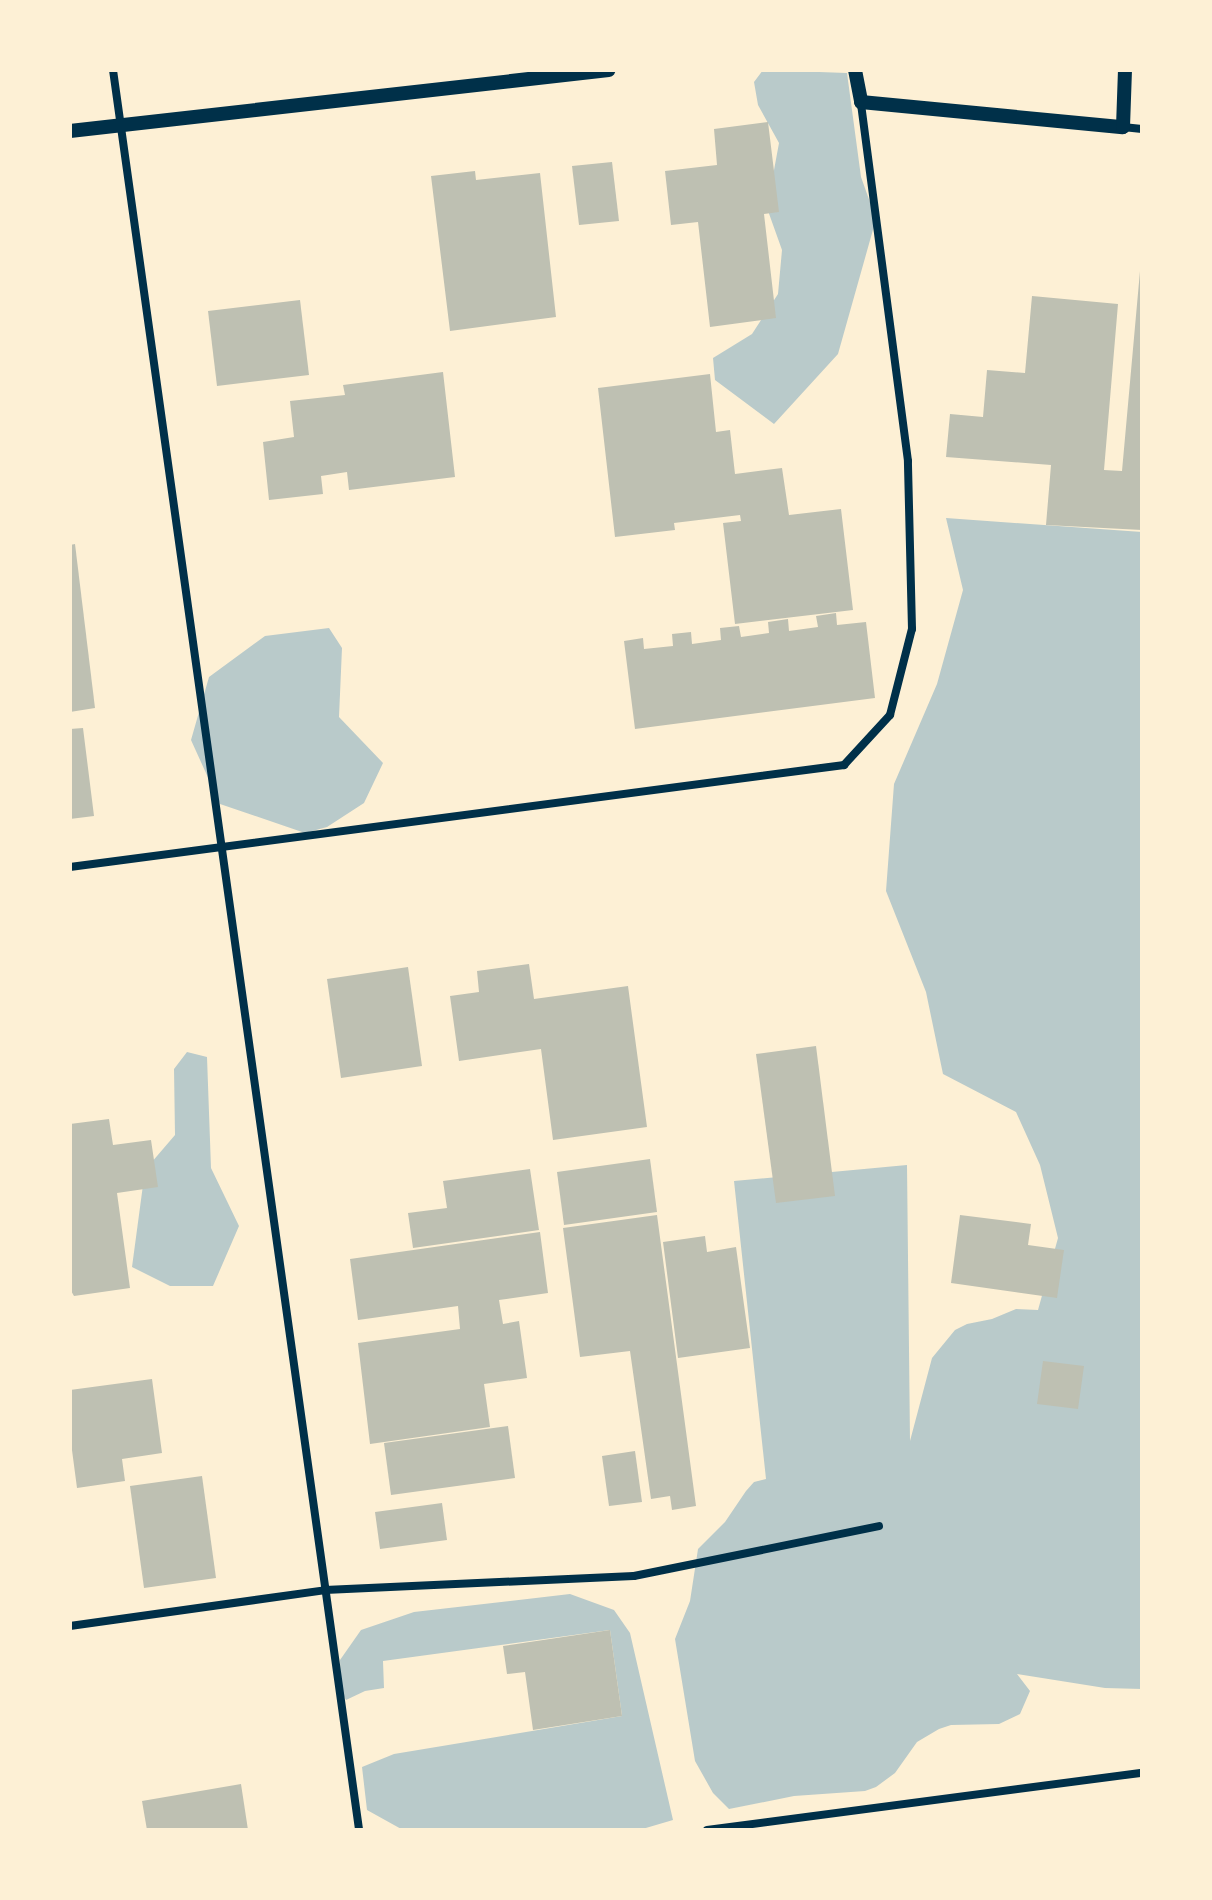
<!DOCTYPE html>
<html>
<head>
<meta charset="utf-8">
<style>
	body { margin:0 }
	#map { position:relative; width:1212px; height:1900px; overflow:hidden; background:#fdf0d5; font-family:Mulish,sans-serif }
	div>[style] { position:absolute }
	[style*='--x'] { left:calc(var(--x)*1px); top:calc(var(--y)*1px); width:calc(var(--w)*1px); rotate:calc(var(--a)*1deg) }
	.green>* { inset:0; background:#b9caca }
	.building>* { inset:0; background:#bec0b2 }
	.minor>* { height:8px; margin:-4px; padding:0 4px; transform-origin:4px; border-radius:4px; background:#003049 }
	.tertiary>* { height:14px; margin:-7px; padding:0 7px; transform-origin:7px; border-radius:7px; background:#003049 }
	span { translate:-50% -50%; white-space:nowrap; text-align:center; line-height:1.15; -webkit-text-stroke:8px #fdf0d5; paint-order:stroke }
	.frame { position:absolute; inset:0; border:72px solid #fdf0d5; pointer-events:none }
</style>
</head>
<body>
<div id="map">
	<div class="green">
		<i style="clip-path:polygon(763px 70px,847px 73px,861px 177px,876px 219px,838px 354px,774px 424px,715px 380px,713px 358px,752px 334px,778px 294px,782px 250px,767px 208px,779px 143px,758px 105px,754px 82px)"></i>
		<i style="clip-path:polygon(946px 518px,1142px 532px,1142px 1689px,1105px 1688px,1017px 1674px,1030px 1691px,1020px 1714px,999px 1724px,951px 1725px,939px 1729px,917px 1742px,895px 1773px,876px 1787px,865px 1791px,794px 1796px,729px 1809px,713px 1793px,695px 1761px,675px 1639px,690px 1601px,698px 1549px,725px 1522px,746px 1491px,754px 1482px,766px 1479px,734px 1181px,907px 1165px,910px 1441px,932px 1358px,955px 1330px,967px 1324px,992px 1319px,1016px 1309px,1038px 1310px,1058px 1238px,1040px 1165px,1016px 1112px,943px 1074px,926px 992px,886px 891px,894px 784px,937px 684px,963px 590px)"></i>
		<i style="clip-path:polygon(329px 628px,342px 648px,339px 717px,383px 763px,364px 803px,327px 827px,305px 833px,220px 804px,191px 740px,209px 677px,265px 636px)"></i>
		<i style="clip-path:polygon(187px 1052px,207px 1057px,211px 1168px,239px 1226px,213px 1286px,170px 1286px,132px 1267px,145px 1170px,175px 1135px,174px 1069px)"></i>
		<i style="clip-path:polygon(570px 1594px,614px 1610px,630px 1633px,673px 1820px,639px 1830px,403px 1830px,367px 1810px,362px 1767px,394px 1754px,622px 1716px,610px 1630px,383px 1661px,384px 1688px,365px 1691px,346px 1700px,341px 1692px,340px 1660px,361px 1630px,414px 1612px)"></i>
	</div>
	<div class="building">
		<i style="clip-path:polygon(768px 122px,779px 212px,764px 214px,776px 318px,710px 327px,698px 222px,671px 225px,665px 171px,717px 165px,714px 129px)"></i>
		<i style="clip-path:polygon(612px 162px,619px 221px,579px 225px,572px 166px)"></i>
		<i style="clip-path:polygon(475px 171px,476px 180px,540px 173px,556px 317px,450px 331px,431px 176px)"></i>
		<i style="clip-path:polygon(1140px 271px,1142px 530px,1046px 525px,1051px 465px,946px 457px,950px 414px,983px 417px,987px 370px,1025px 373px,1032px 296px,1118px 304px,1104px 470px,1122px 471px)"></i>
		<i style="clip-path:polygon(300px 300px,309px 375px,217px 386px,208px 311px)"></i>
		<i style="clip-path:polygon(443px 372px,455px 477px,349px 490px,347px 472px,321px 476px,323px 494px,269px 500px,263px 442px,294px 437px,290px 401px,345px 395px,343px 385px)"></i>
		<i style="clip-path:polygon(710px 374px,716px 432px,730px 430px,735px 474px,782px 468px,789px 515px,841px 509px,853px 610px,735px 624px,723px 523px,741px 521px,740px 515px,674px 523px,675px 530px,615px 537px,598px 388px)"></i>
		<i style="clip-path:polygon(75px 544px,95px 708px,70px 712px,70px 545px)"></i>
		<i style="clip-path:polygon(836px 613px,837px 625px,866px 622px,875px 698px,635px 729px,624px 641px,643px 638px,644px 649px,673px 646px,672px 634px,691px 632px,692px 644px,721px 640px,720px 628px,739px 626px,741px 637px,769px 633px,768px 622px,788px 619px,789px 631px,818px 627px,816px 616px)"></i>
		<i style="clip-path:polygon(83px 728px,94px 816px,70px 819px,70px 729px)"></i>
		<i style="clip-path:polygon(529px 964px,534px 999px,628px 986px,647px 1127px,553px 1140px,541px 1049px,459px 1061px,450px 996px,479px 992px,477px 971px)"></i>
		<i style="clip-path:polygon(408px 967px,422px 1066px,341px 1078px,327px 979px)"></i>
		<i style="clip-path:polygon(816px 1046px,835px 1196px,776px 1203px,756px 1054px)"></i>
		<i style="clip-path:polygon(109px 1119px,113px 1145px,151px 1140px,158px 1187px,117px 1193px,130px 1288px,74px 1296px,70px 1289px,70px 1124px)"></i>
		<i style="clip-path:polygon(650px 1159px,657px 1212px,564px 1225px,557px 1172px)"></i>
		<i style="clip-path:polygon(530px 1169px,539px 1230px,413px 1248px,408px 1213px,447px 1208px,443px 1181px)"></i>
		<i style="clip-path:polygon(657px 1215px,696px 1506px,672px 1510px,670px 1496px,651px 1499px,630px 1351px,580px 1357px,563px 1228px)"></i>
		<i style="clip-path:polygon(960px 1215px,1031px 1224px,1028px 1245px,1064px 1250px,1057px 1298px,951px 1283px)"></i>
		<i style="clip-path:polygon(540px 1232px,548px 1293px,499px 1300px,503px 1324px,519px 1321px,527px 1378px,484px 1384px,490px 1427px,370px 1444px,358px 1343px,460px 1329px,458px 1306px,358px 1320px,350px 1259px)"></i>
		<i style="clip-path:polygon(705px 1236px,707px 1252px,736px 1247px,750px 1348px,678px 1358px,663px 1242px)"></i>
		<i style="clip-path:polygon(1043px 1361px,1084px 1366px,1078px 1409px,1037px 1404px)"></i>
		<i style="clip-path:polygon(152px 1379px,162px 1453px,122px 1459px,125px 1481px,77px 1488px,70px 1435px,70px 1390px)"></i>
		<i style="clip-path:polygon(508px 1426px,515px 1478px,391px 1495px,384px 1443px)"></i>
		<i style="clip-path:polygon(635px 1451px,642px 1502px,609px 1506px,602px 1456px)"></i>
		<i style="clip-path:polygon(202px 1476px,216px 1578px,144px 1588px,130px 1486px)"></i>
		<i style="clip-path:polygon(442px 1503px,447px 1540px,380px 1549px,375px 1512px)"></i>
		<i style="clip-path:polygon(610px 1630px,622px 1716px,533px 1730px,525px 1672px,507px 1674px,503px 1646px)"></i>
		<i style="clip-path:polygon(241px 1784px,248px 1830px,147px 1830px,142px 1801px)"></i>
	</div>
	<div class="minor">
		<i style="--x:113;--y:70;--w:1777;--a:82.04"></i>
		<i style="--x:1123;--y:127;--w:19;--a:6"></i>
		<i style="--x:70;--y:867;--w:781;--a:-7.51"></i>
		<i style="--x:844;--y:765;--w:68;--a:-47.4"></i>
		<i style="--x:890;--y:715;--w:89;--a:-75.7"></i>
		<i style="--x:912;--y:629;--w:168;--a:-91.4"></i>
		<i style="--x:908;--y:461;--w:362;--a:-97.5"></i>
		<i style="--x:70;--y:1626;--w:258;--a:-8"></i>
		<i style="--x:325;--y:1590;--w:309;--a:-2.6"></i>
		<i style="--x:634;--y:1576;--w:250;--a:-11.5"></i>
		<i style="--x:707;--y:1830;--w:439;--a:-7.5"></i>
	</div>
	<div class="tertiary">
		<i style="--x:855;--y:70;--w:33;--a:79"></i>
		<i style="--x:861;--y:102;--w:263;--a:5.5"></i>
		<i style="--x:1123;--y:127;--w:57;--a:-88"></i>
		<i style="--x:70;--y:131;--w:542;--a:-6.46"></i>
	</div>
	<div class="frame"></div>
</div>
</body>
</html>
